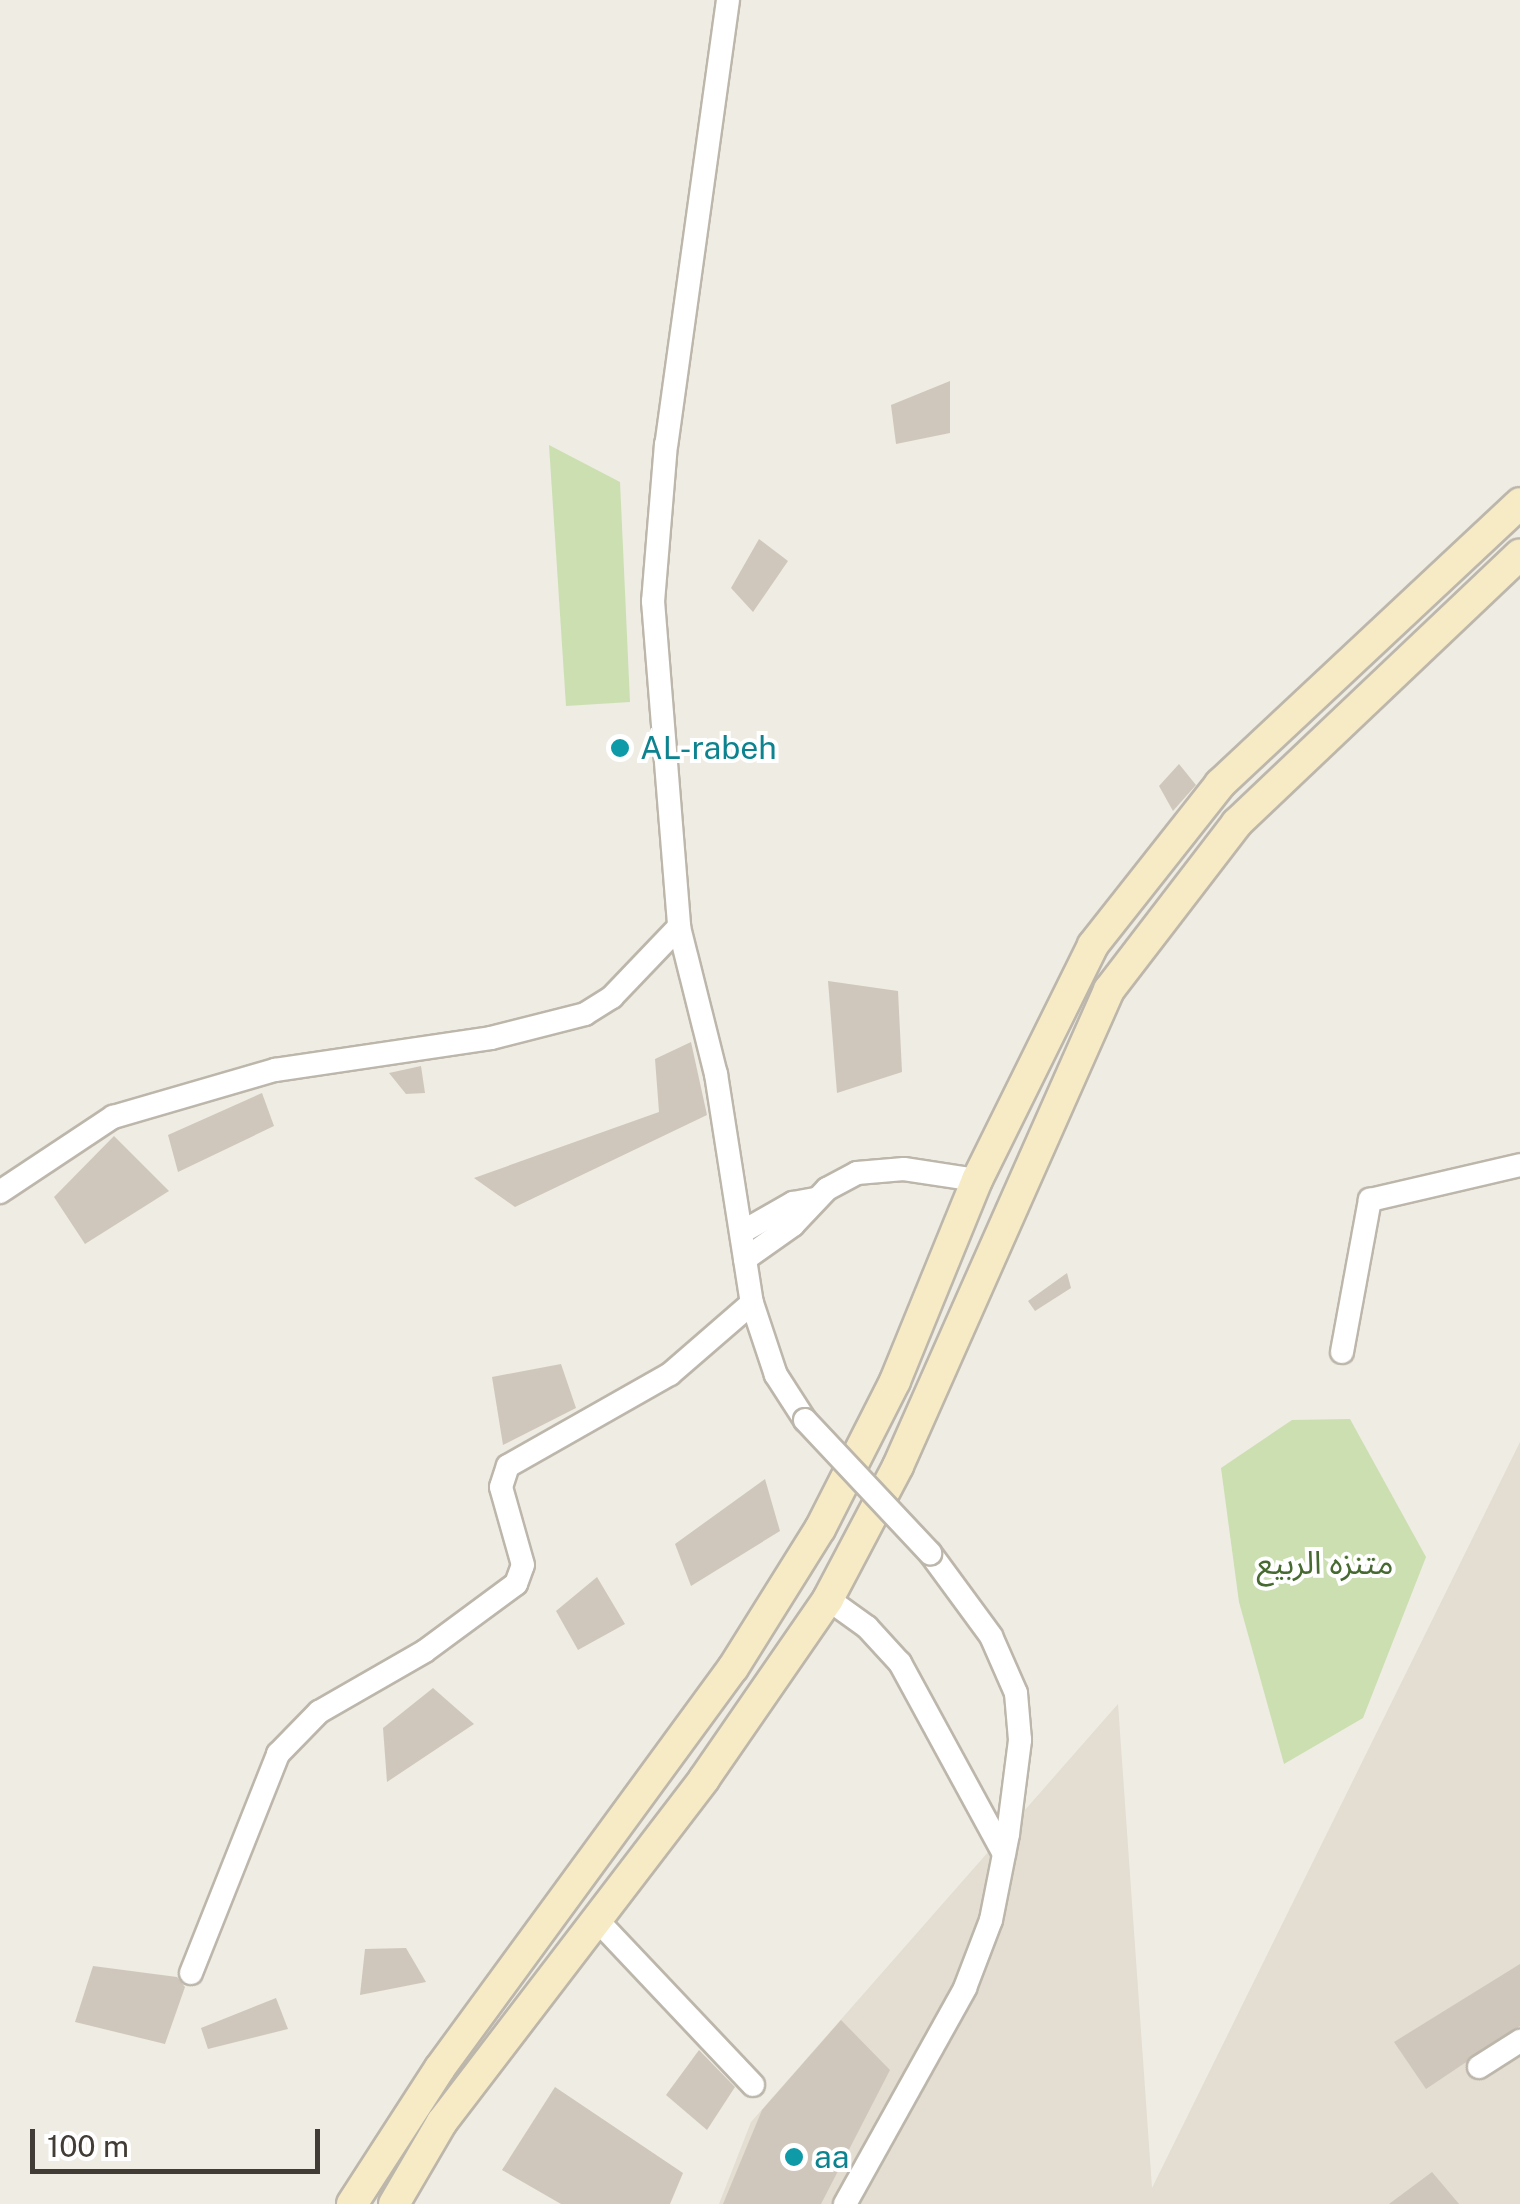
<!DOCTYPE html>
<html>
<head>
<meta charset="utf-8">
<style>
	body { margin:0 }
	#map { position:relative; width:1520px; height:2204px; overflow:hidden; background:#efece4; font-family:"Public Sans","Noto Sans Arabic",sans-serif }
	div>[style] { position:absolute }
	[style*='--x'] { left:calc(var(--x)*1px); top:calc(var(--y)*1px); width:calc(var(--w)*1px); rotate:calc(var(--a)*1deg) }
	.residential>* { inset:0; background:#e3ddd2 }
	.green>* { inset:0; background:#cbdfb1 }
	.building>* { inset:0; background:#cfc7bb }
	.roads { filter:drop-shadow(2px 0 #bcb6ab) drop-shadow(-2px 0 #bcb6ab) drop-shadow(0 2px #bcb6ab) drop-shadow(0 -2px #bcb6ab) }
	.street>* { height:22px; margin:-11px; padding:0 11px; transform-origin:11px; border-radius:11px; background:#fff }
	.secondary>* { height:30px; margin:-15px; padding:0 15px; transform-origin:15px; border-radius:15px; background:#f7ebc6 }
	.bridges { filter:drop-shadow(2px 0 #bcb6ab) drop-shadow(-2px 0 #bcb6ab) drop-shadow(0 2px #bcb6ab) drop-shadow(0 -2px #bcb6ab) }
	.street-bridge>* { height:22px; margin:-11px; padding:0 11px; transform-origin:11px; border-radius:11px; background:#fff }
	.dots>* { width:28px; height:28px; translate:-50% -50%; box-sizing:border-box; border:5px solid #fff; border-radius:50% }
	span { translate:-50% -50%; white-space:nowrap; text-align:center; line-height:1.15; -webkit-text-stroke:8px #fff; paint-order:stroke }
	.culture-label { font-size:32px; color:#0d838f }
	.left { translate:0 -50%; text-align:left }
	.park-label { font-size:32px; color:#466a30 }
	.scale { position:absolute; left:30px; top:2129px; width:290px; height:45px; box-sizing:border-box; border:5px solid #413c35; border-top:0; padding-left:12px; font-size:30px; line-height:35px; white-space:nowrap; color:#413c35; -webkit-text-stroke:8px #fff; paint-order:stroke }
</style>
</head>
<body>
<div id="map">
	<div class="residential">
		<i style="clip-path:polygon(1520px 1442px,1520px 2204px,719px 2204px,751px 2122px,1118px 1704px,1152px 2188px)"></i>
	</div>
	<div class="green">
		<i style="clip-path:polygon(549px 445px,620px 482px,630px 702px,566px 706px)"></i>
		<i style="clip-path:polygon(1350px 1419px,1426px 1557px,1363px 1718px,1284px 1764px,1239px 1602px,1221px 1468px,1292px 1420px)"></i>
	</div>
	<div class="building">
		<i style="clip-path:polygon(950px 381px,950px 433px,896px 444px,891px 405px)"></i>
		<i style="clip-path:polygon(759px 539px,788px 561px,753px 612px,731px 588px)"></i>
		<i style="clip-path:polygon(1179px 764px,1196px 785px,1173px 811px,1159px 786px)"></i>
		<i style="clip-path:polygon(828px 981px,898px 991px,902px 1072px,837px 1093px)"></i>
		<i style="clip-path:polygon(691px 1042px,707px 1115px,515px 1207px,474px 1178px,659px 1112px,655px 1059px)"></i>
		<i style="clip-path:polygon(421px 1066px,425px 1093px,406px 1094px,389px 1073px)"></i>
		<i style="clip-path:polygon(262px 1093px,274px 1126px,178px 1172px,168px 1135px)"></i>
		<i style="clip-path:polygon(114px 1136px,169px 1191px,85px 1244px,54px 1197px)"></i>
		<i style="clip-path:polygon(1067px 1273px,1071px 1288px,1035px 1311px,1028px 1301px)"></i>
		<i style="clip-path:polygon(561px 1364px,576px 1408px,503px 1445px,492px 1377px)"></i>
		<i style="clip-path:polygon(765px 1479px,780px 1531px,691px 1586px,675px 1544px)"></i>
		<i style="clip-path:polygon(597px 1577px,625px 1624px,578px 1650px,556px 1611px)"></i>
		<i style="clip-path:polygon(433px 1688px,474px 1724px,387px 1782px,383px 1728px)"></i>
		<i style="clip-path:polygon(406px 1948px,426px 1982px,360px 1995px,365px 1949px)"></i>
		<i style="clip-path:polygon(1520px 1964px,1520px 2026px,1426px 2089px,1394px 2042px)"></i>
		<i style="clip-path:polygon(93px 1966px,177px 1977px,185px 1987px,165px 2044px,75px 2022px)"></i>
		<i style="clip-path:polygon(276px 1998px,288px 2029px,208px 2049px,201px 2028px)"></i>
		<i style="clip-path:polygon(841px 2020px,890px 2070px,821px 2204px,723px 2204px,762px 2110px)"></i>
		<i style="clip-path:polygon(699px 2050px,735px 2087px,707px 2130px,666px 2095px)"></i>
		<i style="clip-path:polygon(555px 2087px,683px 2173px,670px 2204px,561px 2204px,502px 2170px)"></i>
		<i style="clip-path:polygon(1432px 2172px,1459px 2204px,1389px 2204px)"></i>
	</div>
	<div class="roads">
		<div class="street">
			<i style="--x:728;--y:0;--w:448;--a:97.9"></i>
			<i style="--x:666;--y:444;--w:158;--a:94.7"></i>
			<i style="--x:653;--y:601;--w:327;--a:85.4"></i>
			<i style="--x:679;--y:927;--w:152;--a:75.9"></i>
			<i style="--x:716;--y:1074;--w:232;--a:81.1"></i>
			<i style="--x:752;--y:1303;--w:76;--a:71.6"></i>
			<i style="--x:776;--y:1375;--w:54;--a:57.2"></i>
			<i style="--x:0;--y:1192;--w:136;--a:-33.6"></i>
			<i style="--x:113;--y:1117;--w:169;--a:-16.2"></i>
			<i style="--x:275;--y:1070;--w:218;--a:-8.4"></i>
			<i style="--x:491;--y:1038;--w:97;--a:-14.3"></i>
			<i style="--x:585;--y:1014;--w:32;--a:-32"></i>
			<i style="--x:612;--y:997;--w:97;--a:-46.3"></i>
			<i style="--x:742;--y:1232;--w:59;--a:-29.6"></i>
			<i style="--x:793;--y:1203;--w:22;--a:-10"></i>
			<i style="--x:745;--y:1259;--w:59;--a:-35.3"></i>
			<i style="--x:793;--y:1225;--w:50;--a:-46.6"></i>
			<i style="--x:827;--y:1189;--w:34;--a:-28"></i>
			<i style="--x:857;--y:1173;--w:47;--a:-4.9"></i>
			<i style="--x:904;--y:1169;--w:74;--a:8.6"></i>
			<i style="--x:1342;--y:1352;--w:155;--a:-79.6"></i>
			<i style="--x:1370;--y:1200;--w:154;--a:-13.1"></i>
			<i style="--x:828;--y:1599;--w:48;--a:35.7"></i>
			<i style="--x:867;--y:1627;--w:49;--a:47.5"></i>
			<i style="--x:900;--y:1663;--w:217;--a:61.4"></i>
			<i style="--x:597;--y:1920;--w:227;--a:46.6"></i>
			<i style="--x:191;--y:1973;--w:236;--a:-68.3"></i>
			<i style="--x:278;--y:1754;--w:59;--a:-45.7"></i>
			<i style="--x:319;--y:1712;--w:122;--a:-29.9"></i>
			<i style="--x:425;--y:1651;--w:113;--a:-36.4"></i>
			<i style="--x:516;--y:1584;--w:20;--a:-70"></i>
			<i style="--x:523;--y:1565;--w:81;--a:-105.8"></i>
			<i style="--x:501;--y:1487;--w:22;--a:-72"></i>
			<i style="--x:508;--y:1466;--w:186;--a:-29.6"></i>
			<i style="--x:670;--y:1374;--w:108;--a:-40.9"></i>
			<i style="--x:1479;--y:2067;--w:49;--a:-32.4"></i>
			<i style="--x:845;--y:2204;--w:247;--a:-60.9"></i>
			<i style="--x:965;--y:1988;--w:73;--a:-69.1"></i>
			<i style="--x:991;--y:1920;--w:88;--a:-78.8"></i>
			<i style="--x:1008;--y:1834;--w:95;--a:-82.7"></i>
			<i style="--x:1020;--y:1740;--w:47;--a:-94.9"></i>
			<i style="--x:1016;--y:1693;--w:62;--a:-113.7"></i>
			<i style="--x:991;--y:1636;--w:103;--a:-126.3"></i>
		</div>
		<div class="secondary">
			<i style="--x:352;--y:2204;--w:162;--a:-57.1"></i>
			<i style="--x:440;--y:2068;--w:496;--a:-53.8"></i>
			<i style="--x:733;--y:1668;--w:164;--a:-58"></i>
			<i style="--x:820;--y:1529;--w:166;--a:-63.1"></i>
			<i style="--x:895;--y:1381;--w:217;--a:-67.8"></i>
			<i style="--x:977;--y:1180;--w:262;--a:-63.7"></i>
			<i style="--x:1093;--y:945;--w:205;--a:-51.7"></i>
			<i style="--x:1220;--y:784;--w:411;--a:-43.1"></i>
			<i style="--x:394;--y:2204;--w:95;--a:-59.7"></i>
			<i style="--x:442;--y:2122;--w:432;--a:-52.6"></i>
			<i style="--x:704;--y:1779;--w:219;--a:-55.4"></i>
			<i style="--x:828;--y:1599;--w:150;--a:-62.2"></i>
			<i style="--x:898;--y:1466;--w:521;--a:-66.09"></i>
			<i style="--x:1109;--y:990;--w:210;--a:-52.5"></i>
			<i style="--x:1237;--y:823;--w:390;--a:-43.5"></i>
		</div>
	</div>
	<div class="bridges">
		<div class="street-bridge">
			<i style="--x:805;--y:1420;--w:183;--a:46.8"></i>
		</div>
	</div>
	<div class="dots">
		<i style="left:620px;top:748px;background:#0f9aa8"></i>
		<i style="left:794px;top:2157px;background:#0f9aa8"></i>
	</div>
	<div class="culture-label">
		<span class="left" style="left:640px;top:748px">AL-rabeh</span>
		<span class="left" style="left:814px;top:2157px">aa</span>
	</div>
	<div class="park-label">
		<span style="left:1325px;top:1563px">متنزه الربيع</span>
	</div>
	<div class="scale">100 m</div>
</div>
</body>
</html>
